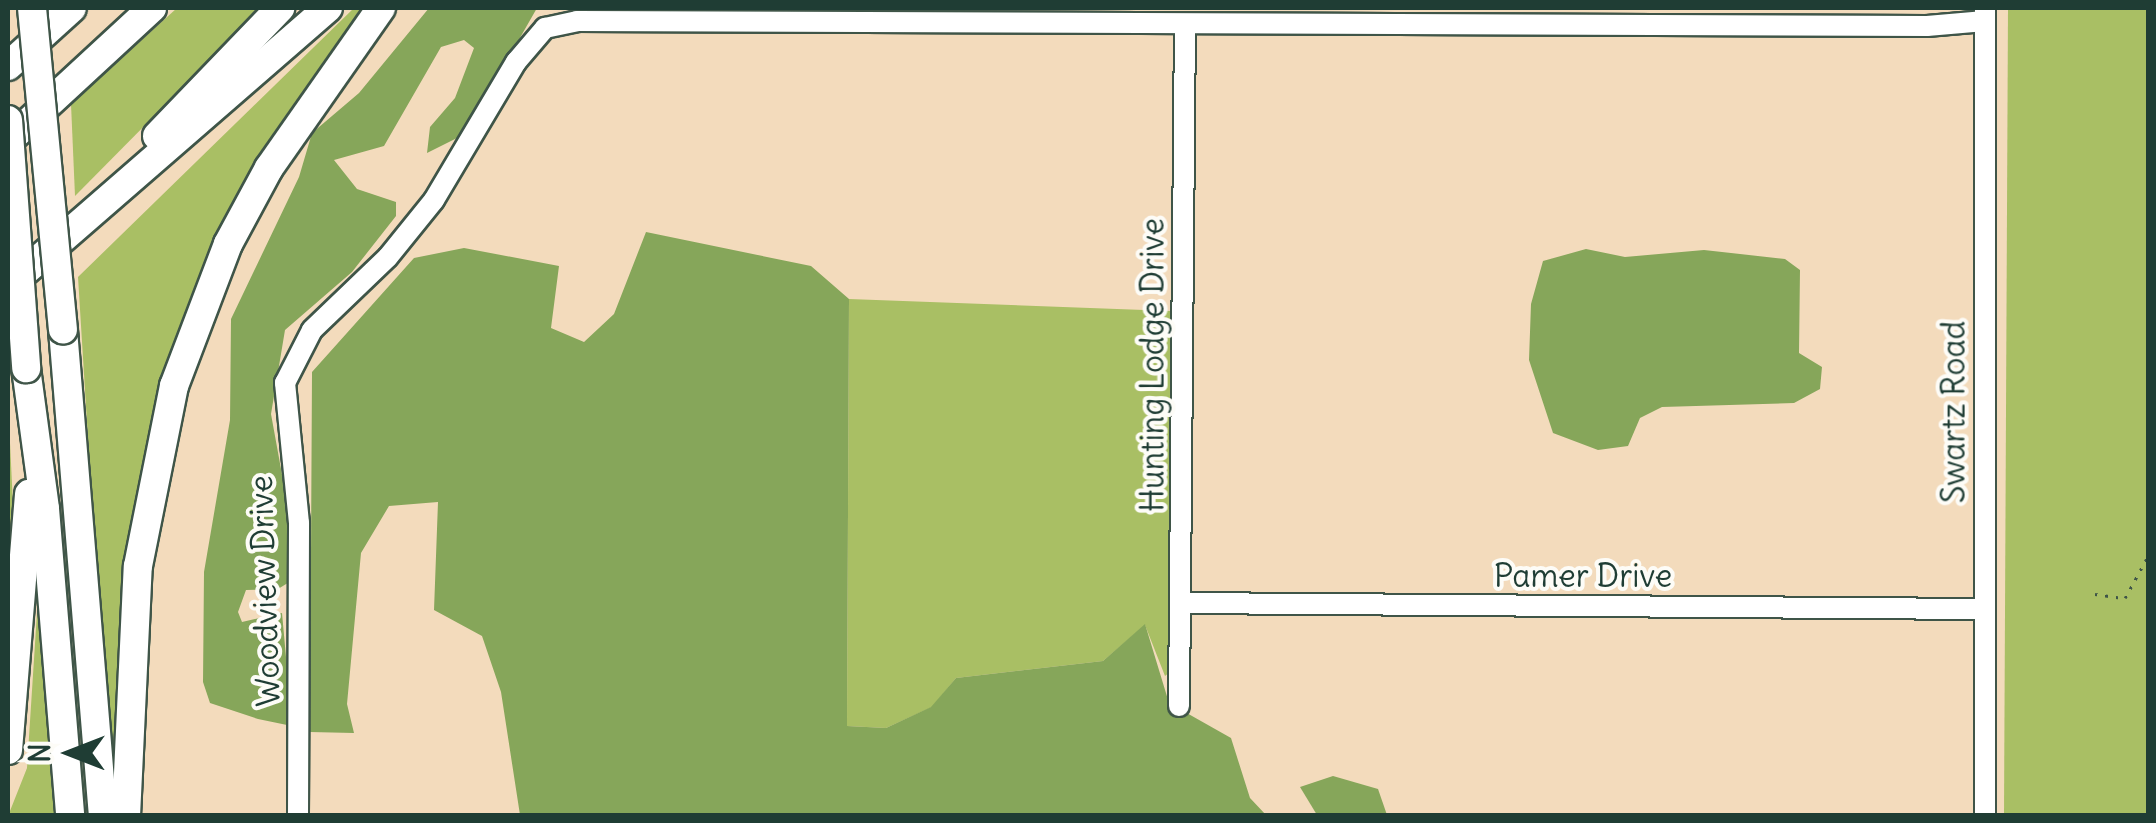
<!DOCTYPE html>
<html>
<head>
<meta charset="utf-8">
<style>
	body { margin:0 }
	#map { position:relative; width:2156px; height:823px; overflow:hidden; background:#f3dbbc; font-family:Delius,sans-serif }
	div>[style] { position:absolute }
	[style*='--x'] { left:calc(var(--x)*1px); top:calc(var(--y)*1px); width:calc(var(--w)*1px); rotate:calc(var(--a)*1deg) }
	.green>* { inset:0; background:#a9bf64 }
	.forest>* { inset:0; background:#86a65a }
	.path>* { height:2.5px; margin-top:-1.25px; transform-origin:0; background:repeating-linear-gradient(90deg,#3f5548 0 2.5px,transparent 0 10.5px) }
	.roads { filter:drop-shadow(2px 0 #3f5548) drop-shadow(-2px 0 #3f5548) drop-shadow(0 2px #3f5548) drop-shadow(0 -2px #3f5548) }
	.minor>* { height:20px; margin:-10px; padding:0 10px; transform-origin:10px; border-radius:10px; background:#fff }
	.highway>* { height:28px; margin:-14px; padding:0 14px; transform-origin:14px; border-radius:14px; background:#fff }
	.bridges { filter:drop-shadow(2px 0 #3f5548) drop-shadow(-2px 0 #3f5548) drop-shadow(0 2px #3f5548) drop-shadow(0 -2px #3f5548) }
	.highway-bridge>* { height:28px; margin:-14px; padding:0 14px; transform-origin:14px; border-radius:14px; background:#fff }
	span { translate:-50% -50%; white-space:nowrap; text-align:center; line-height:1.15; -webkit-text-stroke:8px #fdfcf7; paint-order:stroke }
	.street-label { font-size:32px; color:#1f3d34 }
	.frame { position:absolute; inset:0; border:10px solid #1f3d34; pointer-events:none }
	.north { position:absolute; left:20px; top:703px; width:100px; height:100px; -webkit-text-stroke:8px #fdfcf7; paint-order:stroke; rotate:270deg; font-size:28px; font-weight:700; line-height:40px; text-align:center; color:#1f3d34 }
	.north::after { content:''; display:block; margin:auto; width:35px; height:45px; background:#1f3d34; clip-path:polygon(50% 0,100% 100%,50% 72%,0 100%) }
</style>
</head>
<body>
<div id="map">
	<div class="green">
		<i style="clip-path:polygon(177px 8px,261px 8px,75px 196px,71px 104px)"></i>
		<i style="clip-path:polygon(354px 8px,377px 8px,290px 121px,164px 396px,111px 811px,78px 277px)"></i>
		<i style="clip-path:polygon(2008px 8px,2148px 8px,2148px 815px,2004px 815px)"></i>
		<i style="clip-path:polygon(849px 299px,1171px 311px,1175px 668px,1165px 676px,1145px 625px,1103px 661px,956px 678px,932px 707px,886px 728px,847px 726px)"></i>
		<i style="clip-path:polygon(8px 401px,17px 587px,8px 671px)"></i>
		<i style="clip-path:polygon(38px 597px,47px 602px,62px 815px,8px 816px,27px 768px)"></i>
	</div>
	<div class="forest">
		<i style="clip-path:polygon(429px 8px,537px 8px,465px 134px,427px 153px,430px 127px,455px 98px,474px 48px,464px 40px,441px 47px,384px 146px,334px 160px,357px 189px,396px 202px,396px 216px,352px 272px,285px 330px,271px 414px,291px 524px,291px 581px,278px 589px,246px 590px,238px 612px,242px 622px,282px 613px,290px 701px,287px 725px,258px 719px,210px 703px,203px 682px,204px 572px,230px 420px,231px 319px,299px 177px,312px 133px,359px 93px)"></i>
		<i style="clip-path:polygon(646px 232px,811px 266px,849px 299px,847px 726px,886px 728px,931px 707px,956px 678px,1103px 661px,1145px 624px,1169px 703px,1231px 738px,1250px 798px,1266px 815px,520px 815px,501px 692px,482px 636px,434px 610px,438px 502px,389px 506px,361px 553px,347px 704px,354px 733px,310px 732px,312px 372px,414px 258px,464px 248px,559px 266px,551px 328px,584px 342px,614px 314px)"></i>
		<i style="clip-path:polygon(1586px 249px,1625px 257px,1704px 250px,1785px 259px,1800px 270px,1799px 353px,1822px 367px,1820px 389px,1794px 403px,1662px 407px,1640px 418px,1628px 446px,1598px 450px,1553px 433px,1529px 360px,1531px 304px,1543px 261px)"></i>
		<i style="clip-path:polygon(1333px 776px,1378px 789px,1387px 815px,1317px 815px,1300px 787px)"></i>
	</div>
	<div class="path">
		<i style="--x:2095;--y:594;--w:30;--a:8"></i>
		<i style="--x:2125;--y:598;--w:48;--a:-61.3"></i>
	</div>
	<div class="roads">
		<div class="minor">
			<i style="--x:1985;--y:8;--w:808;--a:90"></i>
			<i style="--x:1182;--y:603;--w:803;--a:0.43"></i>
			<i style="--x:1179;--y:706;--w:681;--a:-89.5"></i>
			<i style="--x:298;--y:816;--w:293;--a:-89.8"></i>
			<i style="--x:299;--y:523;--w:141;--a:-95.7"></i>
			<i style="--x:285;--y:383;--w:59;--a:-63"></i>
			<i style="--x:312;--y:330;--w:105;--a:-43.8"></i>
			<i style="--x:388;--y:257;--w:73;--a:-51.1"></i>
			<i style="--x:434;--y:200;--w:161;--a:-59.3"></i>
			<i style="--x:516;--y:62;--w:45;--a:-49.5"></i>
			<i style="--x:545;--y:28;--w:33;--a:-12"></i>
			<i style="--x:577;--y:21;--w:1350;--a:0.21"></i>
			<i style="--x:1927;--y:26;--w:58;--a:-4.9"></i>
		</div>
		<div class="highway">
			<i style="--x:8;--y:66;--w:86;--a:-42.2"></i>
			<i style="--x:157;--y:136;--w:178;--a:-46.1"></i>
			<i style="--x:8;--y:141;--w:196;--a:-42.7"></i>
			<i style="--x:8;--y:286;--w:424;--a:-41"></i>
			<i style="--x:63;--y:330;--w:488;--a:85.3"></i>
			<i style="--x:26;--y:368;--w:142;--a:82.3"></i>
			<i style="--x:45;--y:509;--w:308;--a:85.3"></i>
			<i style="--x:8;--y:750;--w:257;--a:-85.3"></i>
			<i style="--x:126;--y:816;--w:250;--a:-87.3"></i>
			<i style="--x:138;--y:566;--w:184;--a:-78.7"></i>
			<i style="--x:174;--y:386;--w:152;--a:-69.2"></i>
			<i style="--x:228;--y:244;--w:86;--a:-61.7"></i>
			<i style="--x:269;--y:168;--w:195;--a:-55"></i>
		</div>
	</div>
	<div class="bridges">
		<div class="highway-bridge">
			<i style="--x:32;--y:8;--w:323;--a:84.5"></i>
			<i style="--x:8;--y:120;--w:249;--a:85.8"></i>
		</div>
	</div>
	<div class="street-label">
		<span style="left:1153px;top:365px;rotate:-90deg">Hunting Lodge Drive</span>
		<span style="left:1954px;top:412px;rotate:-90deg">Swartz Road</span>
		<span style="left:1583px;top:576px">Pamer Drive</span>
		<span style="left:265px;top:591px;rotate:-92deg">Woodview Drive</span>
	</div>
	<div class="frame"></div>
	<div class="north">N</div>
</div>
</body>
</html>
